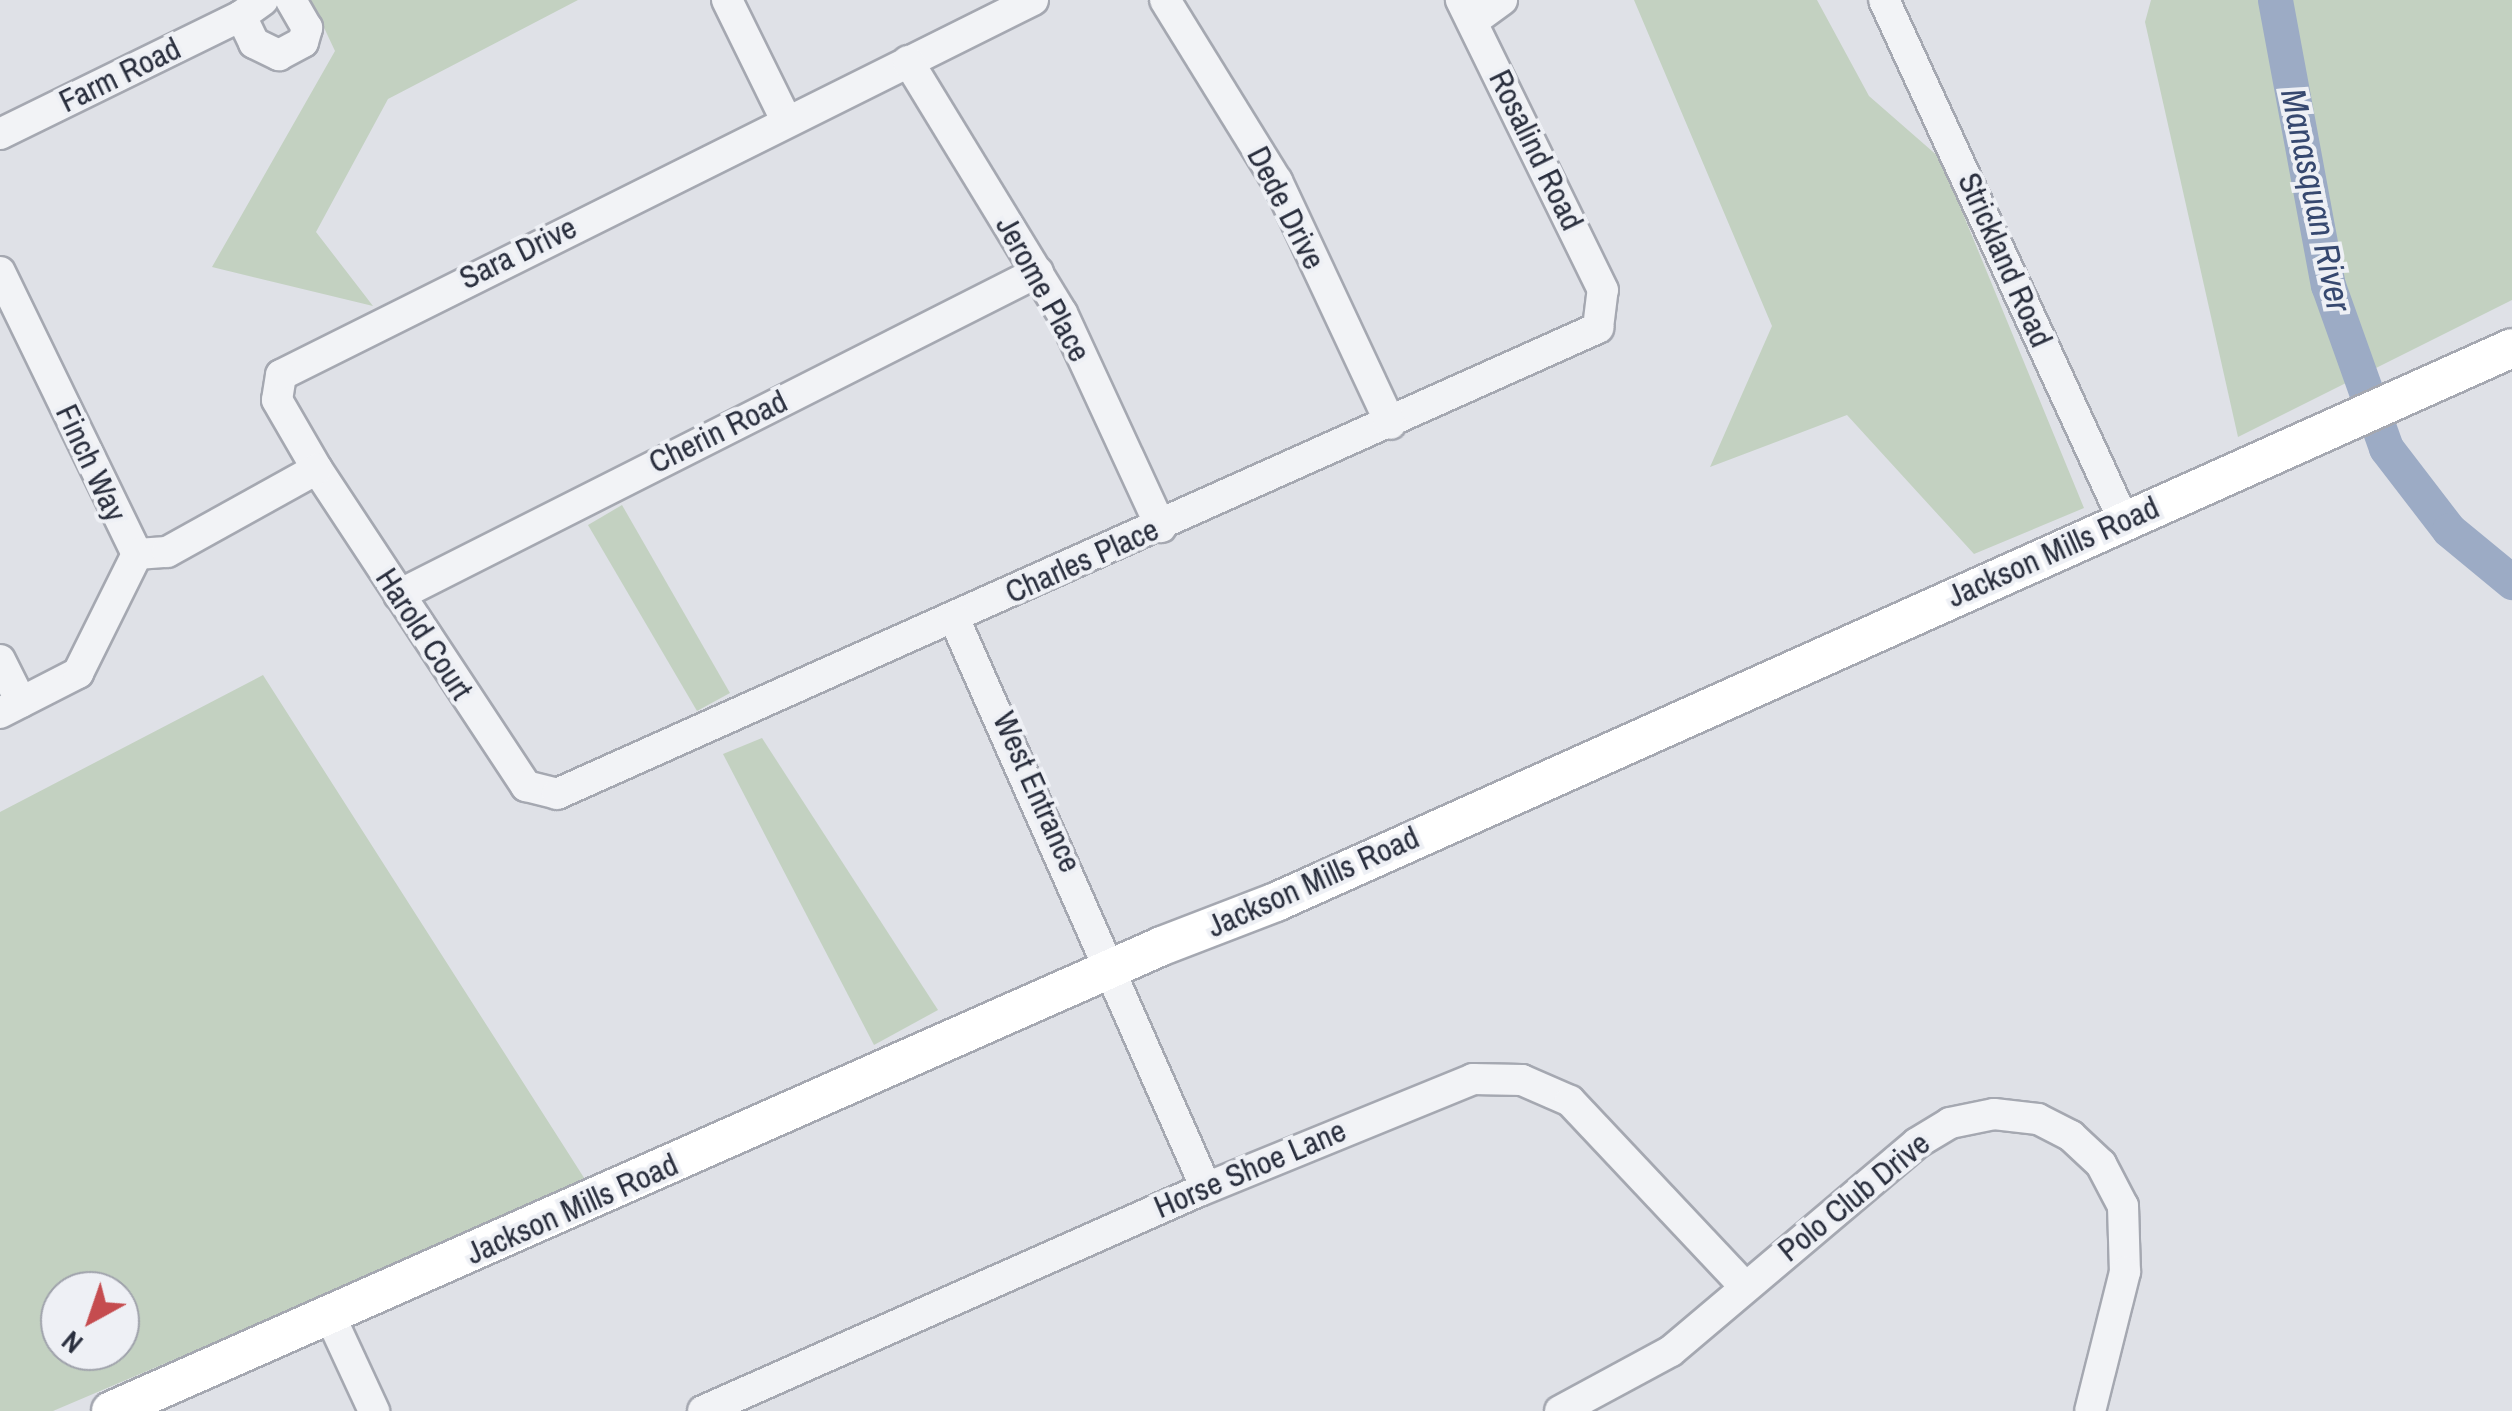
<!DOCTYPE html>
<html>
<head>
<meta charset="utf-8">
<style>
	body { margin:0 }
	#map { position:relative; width:2512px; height:1411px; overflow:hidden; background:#dfe1e7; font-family:"Archivo Narrow",sans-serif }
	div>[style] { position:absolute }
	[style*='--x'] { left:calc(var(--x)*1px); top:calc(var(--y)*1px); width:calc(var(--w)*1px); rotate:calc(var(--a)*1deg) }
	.green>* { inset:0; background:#c3d1c1 }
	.river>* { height:35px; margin:-17.5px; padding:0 17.5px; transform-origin:17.5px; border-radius:17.5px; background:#9cabc5 }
	.roads { filter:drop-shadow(2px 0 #a5a8b1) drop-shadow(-2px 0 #a5a8b1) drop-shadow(0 2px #a5a8b1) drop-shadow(0 -2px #a5a8b1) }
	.minor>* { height:30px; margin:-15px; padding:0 15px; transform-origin:15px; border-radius:15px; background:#f2f3f6 }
	.major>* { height:38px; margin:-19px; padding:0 19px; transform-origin:19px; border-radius:19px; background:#fff }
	span { translate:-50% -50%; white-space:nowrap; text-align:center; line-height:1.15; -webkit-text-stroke:8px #eef0f5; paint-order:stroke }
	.street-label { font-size:32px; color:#292e3d }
	.water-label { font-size:35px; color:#36486f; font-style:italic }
	.north { position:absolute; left:40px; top:1271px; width:100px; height:100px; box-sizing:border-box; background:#eef0f5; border:2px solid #9fa2ab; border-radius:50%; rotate:220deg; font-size:28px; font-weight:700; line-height:40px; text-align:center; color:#292e3d }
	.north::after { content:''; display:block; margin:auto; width:35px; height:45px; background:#c54c4f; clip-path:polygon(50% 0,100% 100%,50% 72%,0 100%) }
</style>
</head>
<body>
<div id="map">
	<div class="green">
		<i style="clip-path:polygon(311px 0,578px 0,388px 99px,316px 232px,373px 306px,212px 267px,335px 51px)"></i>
		<i style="clip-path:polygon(1634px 0,1817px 0,1869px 96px,1940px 158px,2084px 508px,1974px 554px,1847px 415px,1710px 467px,1772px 326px)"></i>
		<i style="clip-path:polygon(2151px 0,2512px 0,2512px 300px,2238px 437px,2145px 22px)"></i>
		<i style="clip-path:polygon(622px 505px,730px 693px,697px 711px,588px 525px)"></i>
		<i style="clip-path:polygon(evenodd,263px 675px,588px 1184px,53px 1411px,0 1411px,0 812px,263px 675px,60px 1291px,120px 1291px,120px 1351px,60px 1351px,60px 1291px)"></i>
		<i style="clip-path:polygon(762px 738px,938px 1010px,874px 1045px,723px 754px)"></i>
	</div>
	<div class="river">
		<i style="--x:2275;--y:0;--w:290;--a:79.5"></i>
		<i style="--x:2328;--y:285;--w:173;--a:70.4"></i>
		<i style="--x:2386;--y:448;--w:103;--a:52.5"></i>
		<i style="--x:2449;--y:530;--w:82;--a:39.5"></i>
	</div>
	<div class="roads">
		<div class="minor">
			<i style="--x:263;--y:0;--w:27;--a:144"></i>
			<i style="--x:241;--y:16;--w:30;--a:64"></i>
			<i style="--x:254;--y:43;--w:28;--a:26"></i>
			<i style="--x:279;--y:55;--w:27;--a:-28"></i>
			<i style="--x:303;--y:42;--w:15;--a:-74"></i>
			<i style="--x:307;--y:28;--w:32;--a:-120"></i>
			<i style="--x:727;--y:0;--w:134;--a:63.8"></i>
			<i style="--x:1033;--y:0;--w:840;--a:153.5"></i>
			<i style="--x:281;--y:375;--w:25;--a:99"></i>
			<i style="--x:277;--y:400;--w:80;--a:59.9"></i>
			<i style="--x:317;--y:469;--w:380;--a:56.6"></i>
			<i style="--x:526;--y:786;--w:32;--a:14"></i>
			<i style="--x:557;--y:794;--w:1141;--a:-24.12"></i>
			<i style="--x:1598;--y:328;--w:38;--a:-83"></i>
			<i style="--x:1603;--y:290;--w:323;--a:-116.1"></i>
			<i style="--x:1165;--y:0;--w:213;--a:58.3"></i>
			<i style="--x:1277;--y:181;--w:268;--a:64.9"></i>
			<i style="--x:1884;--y:0;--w:574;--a:65.27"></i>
			<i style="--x:1473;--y:21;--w:36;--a:-36"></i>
			<i style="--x:908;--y:61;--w:295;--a:58.6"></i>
			<i style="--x:1062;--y:313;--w:236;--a:65.2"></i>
			<i style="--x:0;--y:134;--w:268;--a:-26.1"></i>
			<i style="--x:0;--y:272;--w:314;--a:64.1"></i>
			<i style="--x:137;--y:554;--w:30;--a:-4"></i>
			<i style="--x:167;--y:552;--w:171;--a:-29"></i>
			<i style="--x:399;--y:595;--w:716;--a:-26.82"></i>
			<i style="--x:954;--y:618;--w:623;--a:66.15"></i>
			<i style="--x:0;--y:660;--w:47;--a:63.4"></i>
			<i style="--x:0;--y:713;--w:88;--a:-27.1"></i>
			<i style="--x:78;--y:673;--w:133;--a:-63.6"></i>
			<i style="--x:330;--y:1316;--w:105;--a:65.1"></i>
			<i style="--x:703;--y:1411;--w:543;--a:-23.92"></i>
			<i style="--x:1199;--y:1191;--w:296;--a:-22.2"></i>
			<i style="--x:1473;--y:1079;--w:49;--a:1.2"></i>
			<i style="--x:1522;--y:1080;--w:52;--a:23.6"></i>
			<i style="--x:1570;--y:1101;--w:255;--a:46.7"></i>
			<i style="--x:1560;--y:1411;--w:126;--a:-28.4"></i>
			<i style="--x:1671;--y:1351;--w:322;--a:-40.2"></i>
			<i style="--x:1917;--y:1143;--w:39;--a:-31"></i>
			<i style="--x:1950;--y:1123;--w:45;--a:-11.6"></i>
			<i style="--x:1994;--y:1114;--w:44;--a:6.5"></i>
			<i style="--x:2038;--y:1119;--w:37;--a:27"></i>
			<i style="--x:2071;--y:1136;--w:41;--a:43"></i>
			<i style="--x:2101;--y:1164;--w:47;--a:62.4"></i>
			<i style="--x:2123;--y:1206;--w:66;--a:88.3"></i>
			<i style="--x:2125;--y:1272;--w:143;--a:104.1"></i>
		</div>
		<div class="major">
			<i style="--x:111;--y:1411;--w:1149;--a:-23.87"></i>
			<i style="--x:1162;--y:946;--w:122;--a:-21.1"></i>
			<i style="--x:1276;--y:902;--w:1354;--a:-24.14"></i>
		</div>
	</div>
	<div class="street-label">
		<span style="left:120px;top:75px;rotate:-26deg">Farm Road</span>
		<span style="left:1536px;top:150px;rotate:64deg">Rosalind Road</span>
		<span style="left:1286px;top:208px;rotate:63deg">Dede Drive</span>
		<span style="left:518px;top:253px;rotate:-26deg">Sara Drive</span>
		<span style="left:2005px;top:260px;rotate:66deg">Strickland Road</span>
		<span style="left:1043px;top:289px;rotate:61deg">Jerome Place</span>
		<span style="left:718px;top:432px;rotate:-26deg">Cherin Road</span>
		<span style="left:91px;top:463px;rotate:65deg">Finch Way</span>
		<span style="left:2053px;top:552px;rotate:-24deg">Jackson Mills Road</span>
		<span style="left:1082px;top:561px;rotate:-24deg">Charles Place</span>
		<span style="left:424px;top:634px;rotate:57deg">Harold Court</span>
		<span style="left:1037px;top:792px;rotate:66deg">West Entrance</span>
		<span style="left:1313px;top:882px;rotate:-24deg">Jackson Mills Road</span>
		<span style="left:1250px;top:1169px;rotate:-23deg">Horse Shoe Lane</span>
		<span style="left:1854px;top:1197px;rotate:-39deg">Polo Club Drive</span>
		<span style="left:572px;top:1209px;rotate:-24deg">Jackson Mills Road</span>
	</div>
	<div class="water-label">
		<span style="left:2316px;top:200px;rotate:78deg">Manasquan River</span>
	</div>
	<div class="north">N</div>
</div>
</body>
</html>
